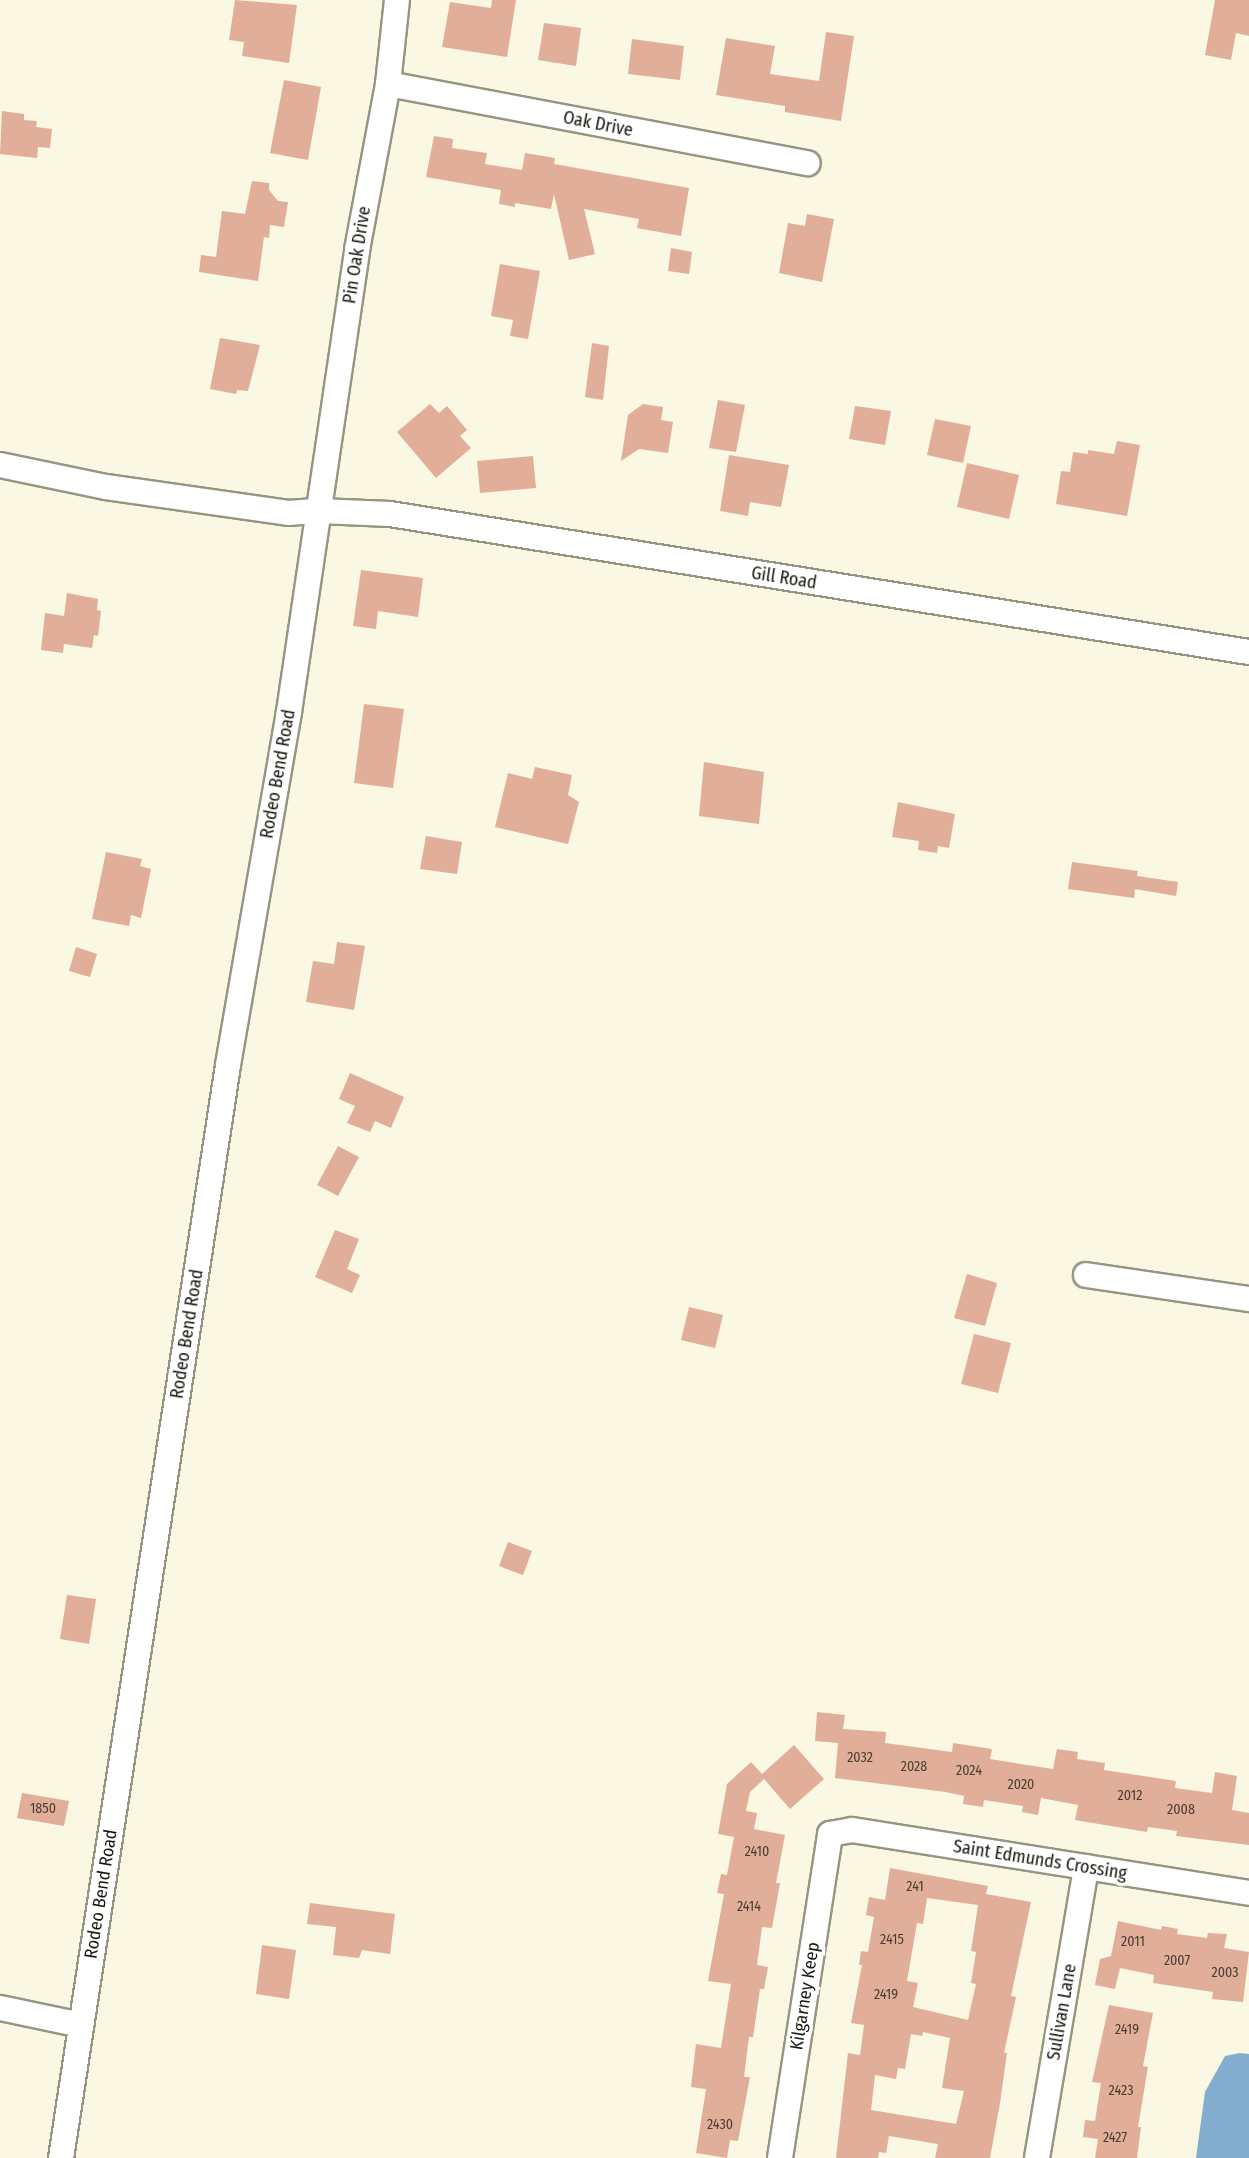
<!DOCTYPE html>
<html>
<head>
<meta charset="utf-8">
<style>
	body { margin:0 }
	#map { position:relative; width:1249px; height:2158px; overflow:hidden; background:#faf7e2; font-family:"Fira Sans Condensed",sans-serif }
	div>[style] { position:absolute }
	[style*='--x'] { left:calc(var(--x)*1px); top:calc(var(--y)*1px); width:calc(var(--w)*1px); rotate:calc(var(--a)*1deg) }
	.water>* { inset:0; background:#82adce }
	.building>* { inset:0; background:#e1af99 }
	.roads { filter:drop-shadow(2px 0 #979482) drop-shadow(-2px 0 #979482) drop-shadow(0 2px #979482) drop-shadow(0 -2px #979482) }
	.minor>* { height:24px; margin:-12px; padding:0 12px; transform-origin:12px; border-radius:12px; background:#fff }
	span { translate:-50% -50%; white-space:nowrap; text-align:center; line-height:1.15; -webkit-text-stroke:7px #fff; paint-order:stroke }
	.number-label { font-size:14px; color:#4a3d32 }
	.number-label span { -webkit-text-stroke-width:0 }
	.street-label { font-size:18px; color:#181710 }
</style>
</head>
<body>
<div id="map">
	<div class="water">
		<i style="clip-path:polygon(1240px 2053px,1249px 2054px,1249px 2158px,1196px 2158px,1205px 2092px,1225px 2056px)"></i>
	</div>
	<div class="building">
		<i style="clip-path:polygon(235px 0,297px 5px,289px 63px,242px 56px,244px 42px,229px 40px)"></i>
		<i style="clip-path:polygon(492px 0,516px 0,507px 57px,442px 47px,450px 2px,491px 8px)"></i>
		<i style="clip-path:polygon(1215px 0,1249px 0,1249px 36px,1236px 33px,1231px 60px,1205px 55px)"></i>
		<i style="clip-path:polygon(544px 23px,581px 28px,576px 66px,538px 60px)"></i>
		<i style="clip-path:polygon(826px 32px,854px 36px,841px 121px,785px 112px,785px 106px,716px 95px,726px 38px,775px 46px,770px 74px,819px 81px)"></i>
		<i style="clip-path:polygon(632px 39px,684px 46px,680px 80px,628px 74px)"></i>
		<i style="clip-path:polygon(284px 80px,321px 87px,308px 160px,270px 153px)"></i>
		<i style="clip-path:polygon(2px 111px,24px 114px,24px 120px,37px 121px,36px 127px,52px 129px,50px 148px,38px 147px,37px 158px,0 154px)"></i>
		<i style="clip-path:polygon(434px 136px,453px 139px,452px 148px,487px 153px,485px 164px,522px 170px,525px 153px,555px 158px,554px 164px,689px 188px,681px 236px,637px 228px,639px 219px,584px 209px,595px 254px,569px 260px,554px 194px,551px 209px,515px 203px,515px 207px,499px 204px,501px 190px,426px 177px)"></i>
		<i style="clip-path:polygon(252px 181px,269px 183px,269px 190px,278px 201px,288px 202px,284px 227px,270px 225px,269px 238px,264px 237px,258px 281px,199px 272px,201px 255px,216px 257px,222px 211px,245px 214px)"></i>
		<i style="clip-path:polygon(807px 214px,834px 219px,822px 282px,779px 273px,788px 223px,805px 226px)"></i>
		<i style="clip-path:polygon(671px 248px,692px 252px,689px 274px,668px 271px)"></i>
		<i style="clip-path:polygon(500px 264px,540px 271px,528px 339px,510px 336px,513px 320px,491px 316px)"></i>
		<i style="clip-path:polygon(220px 338px,260px 345px,248px 391px,237px 390px,236px 394px,210px 389px)"></i>
		<i style="clip-path:polygon(592px 343px,609px 346px,603px 400px,585px 397px)"></i>
		<i style="clip-path:polygon(718px 400px,745px 405px,736px 452px,709px 448px)"></i>
		<i style="clip-path:polygon(430px 404px,439px 413px,447px 406px,467px 430px,460px 436px,471px 448px,436px 478px,397px 432px)"></i>
		<i style="clip-path:polygon(643px 404px,663px 407px,661px 420px,673px 422px,668px 453px,639px 449px,621px 461px,628px 415px)"></i>
		<i style="clip-path:polygon(855px 406px,891px 411px,885px 445px,849px 439px)"></i>
		<i style="clip-path:polygon(935px 419px,971px 426px,963px 463px,927px 455px)"></i>
		<i style="clip-path:polygon(1117px 441px,1140px 445px,1127px 516px,1056px 504px,1061px 471px,1070px 472px,1073px 452px,1088px 454px,1088px 450px,1114px 454px)"></i>
		<i style="clip-path:polygon(729px 455px,789px 465px,781px 507px,750px 502px,748px 516px,720px 511px)"></i>
		<i style="clip-path:polygon(533px 456px,536px 488px,480px 493px,477px 461px)"></i>
		<i style="clip-path:polygon(967px 463px,1019px 475px,1009px 519px,957px 507px)"></i>
		<i style="clip-path:polygon(361px 570px,423px 578px,418px 617px,378px 611px,376px 629px,353px 626px)"></i>
		<i style="clip-path:polygon(67px 593px,98px 599px,97px 610px,101px 611px,98px 636px,94px 635px,92px 648px,64px 644px,63px 653px,41px 650px,45px 613px,64px 616px)"></i>
		<i style="clip-path:polygon(364px 704px,404px 709px,393px 788px,354px 783px)"></i>
		<i style="clip-path:polygon(704px 762px,764px 772px,759px 824px,699px 816px)"></i>
		<i style="clip-path:polygon(535px 767px,572px 775px,568px 795px,579px 802px,568px 844px,495px 827px,508px 773px,532px 779px)"></i>
		<i style="clip-path:polygon(898px 802px,955px 814px,949px 848px,938px 846px,937px 853px,918px 850px,919px 841px,892px 837px)"></i>
		<i style="clip-path:polygon(426px 836px,462px 842px,457px 874px,420px 869px)"></i>
		<i style="clip-path:polygon(106px 852px,142px 859px,140px 866px,151px 869px,141px 918px,131px 915px,129px 926px,92px 919px)"></i>
		<i style="clip-path:polygon(1072px 862px,1138px 871px,1137px 876px,1178px 882px,1176px 896px,1135px 889px,1134px 898px,1068px 889px)"></i>
		<i style="clip-path:polygon(337px 942px,365px 946px,354px 1010px,306px 1002px,313px 961px,334px 964px)"></i>
		<i style="clip-path:polygon(76px 947px,97px 954px,90px 977px,69px 971px)"></i>
		<i style="clip-path:polygon(350px 1073px,404px 1097px,391px 1128px,375px 1121px,370px 1132px,347px 1123px,355px 1106px,339px 1099px)"></i>
		<i style="clip-path:polygon(338px 1146px,359px 1157px,338px 1196px,317px 1185px)"></i>
		<i style="clip-path:polygon(335px 1230px,359px 1239px,347px 1269px,360px 1275px,352px 1293px,315px 1277px)"></i>
		<i style="clip-path:polygon(967px 1274px,997px 1283px,985px 1326px,954px 1318px)"></i>
		<i style="clip-path:polygon(689px 1307px,723px 1315px,715px 1348px,681px 1340px)"></i>
		<i style="clip-path:polygon(974px 1334px,1011px 1343px,998px 1393px,961px 1384px)"></i>
		<i style="clip-path:polygon(508px 1542px,532px 1551px,523px 1575px,499px 1566px)"></i>
		<i style="clip-path:polygon(67px 1595px,96px 1599px,89px 1644px,60px 1639px)"></i>
		<i style="clip-path:polygon(817px 1712px,845px 1715px,843px 1729px,886px 1732px,885px 1743px,952px 1752px,953px 1743px,992px 1749px,990px 1759px,1053px 1769px,1057px 1749px,1078px 1752px,1077px 1759px,1105px 1763px,1104px 1770px,1176px 1781px,1175px 1788px,1212px 1793px,1215px 1772px,1237px 1776px,1232px 1810px,1249px 1813px,1249px 1845px,1176px 1836px,1177px 1831px,1148px 1827px,1147px 1832px,1075px 1820px,1078px 1805px,1041px 1798px,1038px 1815px,1022px 1812px,1023px 1806px,984px 1800px,983px 1807px,963px 1804px,964px 1796px,946px 1792px,835px 1778px,838px 1743px,815px 1741px)"></i>
		<i style="clip-path:polygon(794px 1745px,824px 1779px,790px 1809px,764px 1779px,750px 1792px,746px 1811px,757px 1813px,754px 1829px,785px 1835px,776px 1883px,780px 1883px,772px 1928px,762px 1927px,757px 1965px,768px 1967px,764px 1989px,760px 1989px,753px 2037px,749px 2037px,744px 2077px,750px 2077px,738px 2141px,730px 2140px,727px 2158px,696px 2153px,706px 2089px,691px 2087px,696px 2044px,721px 2048px,731px 1984px,708px 1981px,724px 1894px,717px 1893px,721px 1874px,727px 1875px,734px 1837px,718px 1834px,727px 1784px,751px 1762px,762px 1774px)"></i>
		<i style="clip-path:polygon(22px 1793px,69px 1801px,64px 1826px,17px 1818px)"></i>
		<i style="clip-path:polygon(evenodd,890px 1868px,988px 1886px,986px 1894px,1031px 1902px,1011px 1996px,1016px 1997px,1004px 2053px,1007px 2053px,1000px 2103px,990px 2158px,935px 2158px,938px 2144px,889px 2136px,886px 2153px,879px 2152px,878px 2158px,836px 2158px,848px 2053px,860px 2055px,864px 2025px,851px 2023px,862px 1965px,859px 1965px,861px 1951px,868px 1952px,874px 1917px,866px 1915px,869px 1897px,885px 1900px,890px 1868px,927px 1898px,978px 1905px,971px 1951px,976px 1952px,971px 1983px,976px 1984px,968px 2020px,913px 2007px,918px 1983px,907px 1981px,917px 1923px,923px 1924px,927px 1898px,890px 1868px,923px 2032px,950px 2038px,942px 2088px,964px 2091px,956px 2124px,871px 2110px,875px 2075px,896px 2079px,898px 2068px,905px 2069px,911px 2034px,922px 2036px,923px 2032px)"></i>
		<i style="clip-path:polygon(310px 1903px,395px 1914px,390px 1954px,362px 1950px,359px 1958px,333px 1955px,336px 1927px,307px 1924px)"></i>
		<i style="clip-path:polygon(1118px 1921px,1161px 1930px,1162px 1926px,1178px 1929px,1177px 1934px,1207px 1938px,1208px 1933px,1227px 1934px,1224px 1948px,1249px 1952px,1243px 2002px,1212px 1999px,1213px 1992px,1153px 1983px,1154px 1975px,1120px 1968px,1115px 1989px,1095px 1985px,1100px 1959px,1111px 1956px)"></i>
		<i style="clip-path:polygon(262px 1945px,296px 1950px,289px 1999px,256px 1994px)"></i>
		<i style="clip-path:polygon(1109px 2005px,1153px 2013px,1143px 2066px,1148px 2067px,1138px 2127px,1141px 2127px,1137px 2158px,1095px 2158px,1098px 2139px,1083px 2137px,1085px 2120px,1095px 2121px,1101px 2083px,1092px 2082px)"></i>
	</div>
	<div class="roads">
		<div class="minor">
			<i style="--x:388;--y:84;--w:427;--a:10.7"></i>
			<i style="--x:0;--y:465;--w:108;--a:11.7"></i>
			<i style="--x:106;--y:487;--w:184;--a:8.1"></i>
			<i style="--x:288;--y:513;--w:31;--a:-4"></i>
			<i style="--x:319;--y:511;--w:71;--a:2.4"></i>
			<i style="--x:390;--y:514;--w:870;--a:9.13"></i>
			<i style="--x:1086;--y:1275;--w:165;--a:8.4"></i>
			<i style="--x:0;--y:2008;--w:83;--a:11.9"></i>
			<i style="--x:61;--y:2158;--w:1106;--a:-81.31"></i>
			<i style="--x:228;--y:1065;--w:358;--a:-80.2"></i>
			<i style="--x:289;--y:712;--w:467;--a:-81.6"></i>
			<i style="--x:357;--y:250;--w:169;--a:-79.4"></i>
			<i style="--x:388;--y:84;--w:84;--a:-83.9"></i>
			<i style="--x:780;--y:2158;--w:328;--a:-81.2"></i>
			<i style="--x:830;--y:1834;--w:22;--a:-10"></i>
			<i style="--x:852;--y:1830;--w:402;--a:9"></i>
			<i style="--x:1037;--y:2158;--w:295;--a:-80.4"></i>
		</div>
	</div>
	<div class="number-label">
		<span style="left:860px;top:1758px">2032</span>
		<span style="left:914px;top:1767px">2028</span>
		<span style="left:969px;top:1771px">2024</span>
		<span style="left:1021px;top:1785px">2020</span>
		<span style="left:1130px;top:1796px">2012</span>
		<span style="left:43px;top:1809px">1850</span>
		<span style="left:1181px;top:1810px">2008</span>
		<span style="left:757px;top:1852px">2410</span>
		<span style="left:915px;top:1887px">241</span>
		<span style="left:749px;top:1907px">2414</span>
		<span style="left:892px;top:1940px">2415</span>
		<span style="left:1133px;top:1942px">2011</span>
		<span style="left:1177px;top:1961px">2007</span>
		<span style="left:1225px;top:1973px">2003</span>
		<span style="left:886px;top:1995px">2419</span>
		<span style="left:1127px;top:2030px">2419</span>
		<span style="left:1121px;top:2091px">2423</span>
		<span style="left:720px;top:2125px">2430</span>
		<span style="left:1115px;top:2138px">2427</span>
	</div>
	<div class="street-label">
		<span style="left:598px;top:124px;rotate:11deg">Oak Drive</span>
		<span style="left:357px;top:255px;rotate:-81deg">Pin Oak Drive</span>
		<span style="left:784px;top:578px;rotate:9deg">Gill Road</span>
		<span style="left:278px;top:774px;rotate:-80deg">Rodeo Bend Road</span>
		<span style="left:187px;top:1334px;rotate:-81deg">Rodeo Bend Road</span>
		<span style="left:1040px;top:1860px;rotate:9deg">Saint Edmunds Crossing</span>
		<span style="left:101px;top:1894px;rotate:-81deg">Rodeo Bend Road</span>
		<span style="left:805px;top:1996px;rotate:-81deg">Kilgarney Keep</span>
		<span style="left:1062px;top:2012px;rotate:-80deg">Sullivan Lane</span>
	</div>
</div>
</body>
</html>
